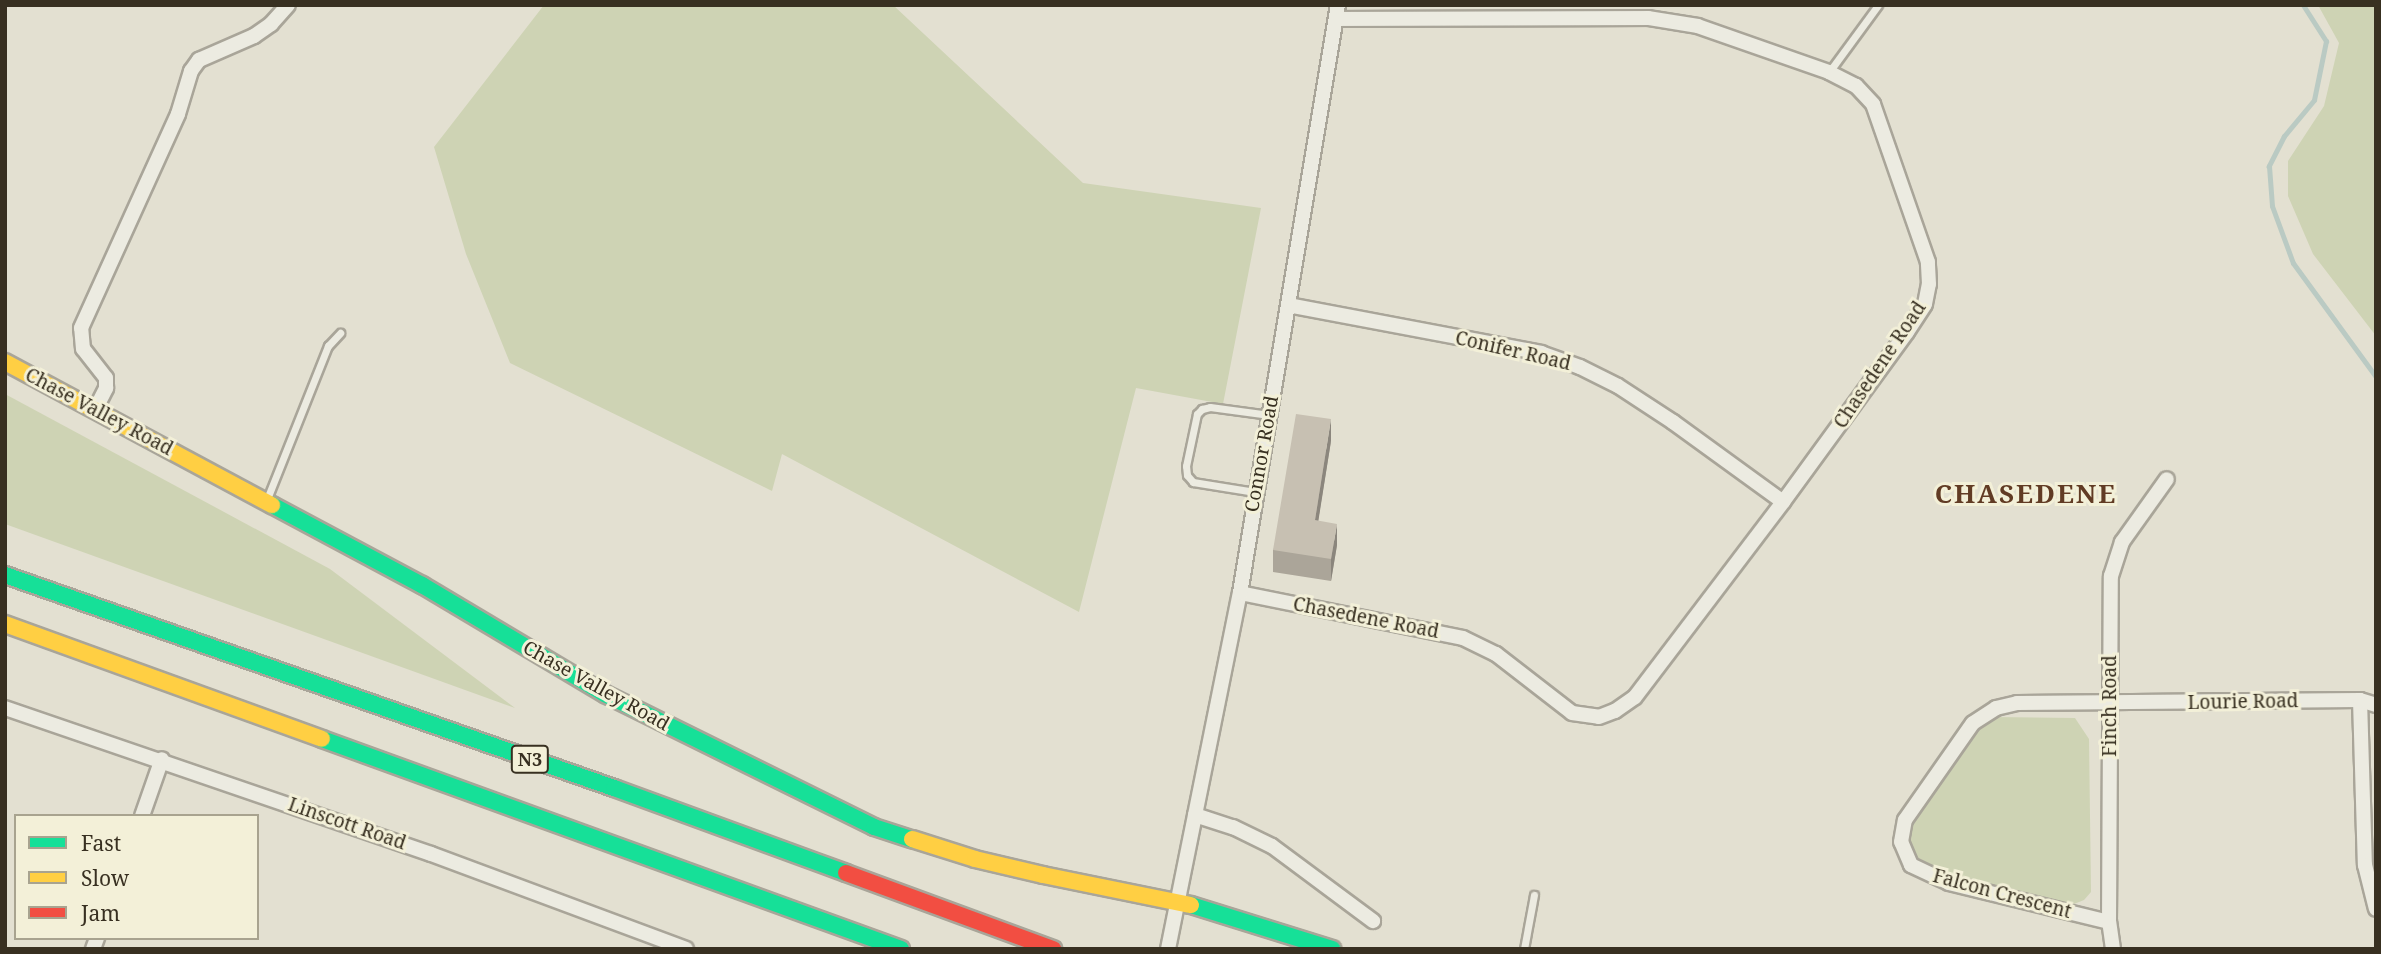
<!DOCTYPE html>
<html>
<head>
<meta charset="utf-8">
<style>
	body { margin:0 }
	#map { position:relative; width:2381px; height:954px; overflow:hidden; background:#e3e0d1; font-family:"Noto Serif",serif }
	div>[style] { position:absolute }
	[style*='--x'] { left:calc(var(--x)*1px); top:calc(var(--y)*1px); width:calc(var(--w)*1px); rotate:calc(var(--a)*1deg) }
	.green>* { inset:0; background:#ced3b4 }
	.stream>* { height:5px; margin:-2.5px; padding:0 2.5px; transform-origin:2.5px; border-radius:2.5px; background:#bacac3 }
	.roads { filter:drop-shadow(2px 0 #a9a599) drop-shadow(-2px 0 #a9a599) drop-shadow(0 2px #a9a599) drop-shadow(0 -2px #a9a599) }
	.lane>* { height:7px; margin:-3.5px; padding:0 3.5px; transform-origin:3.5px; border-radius:3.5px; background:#ecebe1 }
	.street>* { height:14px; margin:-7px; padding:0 7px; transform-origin:7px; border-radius:7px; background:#ecebe1 }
	.fast>* { height:16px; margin:-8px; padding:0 8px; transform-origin:8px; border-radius:8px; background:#16e098 }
	.slow>* { height:16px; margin:-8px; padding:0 8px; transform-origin:8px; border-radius:8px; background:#ffcf43 }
	.jam>* { height:16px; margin:-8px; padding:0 8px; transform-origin:8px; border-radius:8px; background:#f24e42 }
	.wall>* { inset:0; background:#aba599 }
	.shaded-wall>* { inset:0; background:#8b867d }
	.building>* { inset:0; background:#c7c0b2 }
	span { translate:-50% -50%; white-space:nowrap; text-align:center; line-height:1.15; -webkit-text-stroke:6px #f3f0d8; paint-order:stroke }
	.shield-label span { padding:2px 5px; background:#f3f0d8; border:2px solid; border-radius:5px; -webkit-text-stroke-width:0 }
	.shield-label { font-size:18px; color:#383021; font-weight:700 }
	.street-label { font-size:19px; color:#383021 }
	.district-label { font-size:26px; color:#613b24; font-weight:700; letter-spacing:2px }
	.frame { position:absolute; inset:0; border:7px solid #383021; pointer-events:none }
	.legend { position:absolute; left:14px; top:814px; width:245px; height:126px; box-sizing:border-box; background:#f3f0d8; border:2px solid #a8a38f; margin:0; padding:9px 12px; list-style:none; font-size:21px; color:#383021 }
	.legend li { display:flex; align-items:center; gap:14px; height:35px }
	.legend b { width:35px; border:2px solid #a8a38f }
</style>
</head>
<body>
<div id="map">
	<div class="green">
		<i style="clip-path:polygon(544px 5px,893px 5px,1083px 183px,1261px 208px,1223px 404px,1136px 388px,1079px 612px,782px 454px,772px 491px,510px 363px,466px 254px,434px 147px)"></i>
		<i style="clip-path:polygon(2318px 5px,2376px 5px,2376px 336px,2313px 254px,2288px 196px,2288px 161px,2324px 106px,2339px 43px)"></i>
		<i style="clip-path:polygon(5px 394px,330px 569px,515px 708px,5px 524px)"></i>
		<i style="clip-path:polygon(1992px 717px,2075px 718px,2089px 739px,2091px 892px,2084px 900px,2069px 906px,1946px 874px,1914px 864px,1904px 851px,1907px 823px,1974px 732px)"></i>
	</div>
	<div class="stream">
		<i style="--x:2303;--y:5;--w:43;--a:57.4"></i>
		<i style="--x:2326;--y:41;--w:60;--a:101.5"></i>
		<i style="--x:2314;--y:100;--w:47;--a:129.8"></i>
		<i style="--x:2284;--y:136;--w:34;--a:117"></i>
		<i style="--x:2269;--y:166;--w:40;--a:85.7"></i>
		<i style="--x:2272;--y:206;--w:61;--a:69.8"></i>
		<i style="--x:2293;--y:263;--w:141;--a:53.9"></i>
	</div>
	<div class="roads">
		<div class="lane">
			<i style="--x:1829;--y:72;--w:83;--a:-53.8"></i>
			<i style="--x:1255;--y:492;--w:63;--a:-170.8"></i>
			<i style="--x:1193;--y:482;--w:9;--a:-131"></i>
			<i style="--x:1187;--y:475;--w:9;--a:-96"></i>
			<i style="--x:1186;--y:466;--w:53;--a:-78.1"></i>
			<i style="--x:1197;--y:414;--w:7;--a:-45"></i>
			<i style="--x:1202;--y:409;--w:8;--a:-14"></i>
			<i style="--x:1210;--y:407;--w:60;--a:7.7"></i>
			<i style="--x:267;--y:499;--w:165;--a:-68.3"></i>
			<i style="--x:328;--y:346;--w:18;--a:-47"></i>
			<i style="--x:1524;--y:949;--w:55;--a:-79.5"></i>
		</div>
		<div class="street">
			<i style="--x:1288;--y:305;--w:258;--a:10.7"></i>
			<i style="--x:1541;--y:353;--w:41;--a:19.7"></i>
			<i style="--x:1580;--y:367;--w:42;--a:26.6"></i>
			<i style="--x:1618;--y:386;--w:66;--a:33.2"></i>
			<i style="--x:1673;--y:422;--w:136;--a:36"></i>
			<i style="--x:95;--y:410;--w:25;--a:-63"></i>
			<i style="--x:106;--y:388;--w:10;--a:-90"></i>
			<i style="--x:106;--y:378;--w:37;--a:-128"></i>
			<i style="--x:83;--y:349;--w:21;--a:-95"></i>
			<i style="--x:81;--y:328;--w:235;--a:-65.6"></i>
			<i style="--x:178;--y:114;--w:45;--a:-73.2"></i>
			<i style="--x:191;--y:71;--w:14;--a:-54"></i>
			<i style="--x:199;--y:60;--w:60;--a:-23.6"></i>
			<i style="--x:254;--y:36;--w:21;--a:-35"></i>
			<i style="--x:271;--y:24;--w:25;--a:-48"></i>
			<i style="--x:1240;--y:593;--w:227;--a:11.4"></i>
			<i style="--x:1463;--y:638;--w:37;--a:26"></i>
			<i style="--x:1496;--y:654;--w:96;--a:37.8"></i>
			<i style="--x:1572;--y:713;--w:27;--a:8"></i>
			<i style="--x:1599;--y:717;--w:17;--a:-21"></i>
			<i style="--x:1615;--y:711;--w:24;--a:-35"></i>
			<i style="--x:1635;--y:697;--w:245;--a:-52.8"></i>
			<i style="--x:1783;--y:502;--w:210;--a:-53.9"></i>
			<i style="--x:1907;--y:332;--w:33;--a:-57"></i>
			<i style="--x:1925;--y:304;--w:20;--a:-79"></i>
			<i style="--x:1929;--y:284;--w:22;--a:-93"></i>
			<i style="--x:1928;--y:262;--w:167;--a:-109.2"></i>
			<i style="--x:1873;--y:104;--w:25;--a:-133"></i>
			<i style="--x:1856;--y:86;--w:30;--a:-153"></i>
			<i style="--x:1829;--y:72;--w:139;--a:-160.7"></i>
			<i style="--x:1698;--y:26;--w:51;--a:-170.9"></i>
			<i style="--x:1648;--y:18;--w:312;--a:179.8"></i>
			<i style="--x:2360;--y:700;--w:165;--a:88.3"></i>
			<i style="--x:2365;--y:865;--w:45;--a:76"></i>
			<i style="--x:5;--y:708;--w:450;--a:18.9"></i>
			<i style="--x:431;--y:854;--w:272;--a:20.4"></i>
			<i style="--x:1195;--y:815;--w:40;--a:18"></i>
			<i style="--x:1233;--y:827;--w:43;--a:26"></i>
			<i style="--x:1272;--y:846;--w:126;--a:36.6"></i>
			<i style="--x:142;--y:816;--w:60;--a:-70.7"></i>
			<i style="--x:2109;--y:922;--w:165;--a:-166.3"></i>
			<i style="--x:1949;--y:883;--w:42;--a:-154.7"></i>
			<i style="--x:1911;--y:865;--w:25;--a:-113"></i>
			<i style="--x:1901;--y:842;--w:22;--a:-80"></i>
			<i style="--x:1905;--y:820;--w:118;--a:-55"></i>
			<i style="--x:1973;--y:723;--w:27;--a:-33"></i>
			<i style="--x:1996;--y:708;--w:22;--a:-13"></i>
			<i style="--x:2017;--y:703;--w:343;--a:-0.5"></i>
			<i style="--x:2360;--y:700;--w:17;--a:17"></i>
			<i style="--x:93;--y:949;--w:12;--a:-70"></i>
			<i style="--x:1168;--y:949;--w:363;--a:-78.6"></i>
			<i style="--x:1240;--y:593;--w:596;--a:-80.54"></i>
			<i style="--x:2113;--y:949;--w:27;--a:-98"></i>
			<i style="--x:2109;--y:922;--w:346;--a:-89.7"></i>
			<i style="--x:2111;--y:576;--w:36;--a:-72"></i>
			<i style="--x:2122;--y:542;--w:77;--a:-54.5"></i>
		</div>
		<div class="fast">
			<i style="--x:272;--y:505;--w:170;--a:28.1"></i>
			<i style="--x:422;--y:585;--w:213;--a:30.8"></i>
			<i style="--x:605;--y:694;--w:300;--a:26.3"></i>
			<i style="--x:874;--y:827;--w:40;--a:18"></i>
			<i style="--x:5;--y:575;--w:645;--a:19.28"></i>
			<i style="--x:614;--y:788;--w:247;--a:20.1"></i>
			<i style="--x:322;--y:739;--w:616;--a:19.94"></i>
			<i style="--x:1191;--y:905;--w:148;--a:17.3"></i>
		</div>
		<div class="slow">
			<i style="--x:5;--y:362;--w:303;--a:28.2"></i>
			<i style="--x:5;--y:624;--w:337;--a:19.9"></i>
			<i style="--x:912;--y:839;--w:66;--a:17.6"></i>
			<i style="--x:975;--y:859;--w:70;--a:13.2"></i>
			<i style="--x:1043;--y:875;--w:151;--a:11.5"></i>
		</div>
		<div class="jam">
			<i style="--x:846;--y:873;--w:221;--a:20.2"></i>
		</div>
	</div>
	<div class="wall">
		<i style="clip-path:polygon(1331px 441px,1318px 521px,1337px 545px,1331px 581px,1273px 572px,1273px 550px)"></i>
	</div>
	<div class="shaded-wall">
		<i style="clip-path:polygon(1331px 419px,1331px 441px,1315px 542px,1315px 520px)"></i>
		<i style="clip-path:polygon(1337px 524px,1337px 545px,1331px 581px,1331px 559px)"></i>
	</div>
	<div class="building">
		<i style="clip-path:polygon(1296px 414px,1331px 419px,1315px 520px,1337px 524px,1331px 559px,1273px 550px)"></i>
	</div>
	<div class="shield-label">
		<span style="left:530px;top:759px">N3</span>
	</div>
	<div class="street-label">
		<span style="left:1513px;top:351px;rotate:13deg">Conifer Road</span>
		<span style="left:1880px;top:365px;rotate:-56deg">Chasedene Road</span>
		<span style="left:99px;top:412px;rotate:28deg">Chase Valley Road</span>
		<span style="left:1262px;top:454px;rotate:-80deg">Connor Road</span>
		<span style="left:1366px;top:618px;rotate:11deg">Chasedene Road</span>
		<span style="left:596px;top:686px;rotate:29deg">Chase Valley Road</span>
		<span style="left:2243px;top:702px;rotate:-1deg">Lourie Road</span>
		<span style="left:2110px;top:706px;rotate:-90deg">Finch Road</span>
		<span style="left:347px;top:824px;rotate:19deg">Linscott Road</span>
		<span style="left:2002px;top:894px;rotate:15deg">Falcon Crescent</span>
	</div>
	<div class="district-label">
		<span style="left:2026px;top:494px">CHASEDENE</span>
	</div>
	<div class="frame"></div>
	<ul class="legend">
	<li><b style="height:9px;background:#16e098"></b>Fast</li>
	<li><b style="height:9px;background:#ffcf43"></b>Slow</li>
	<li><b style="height:9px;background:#f24e42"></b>Jam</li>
	</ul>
</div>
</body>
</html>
